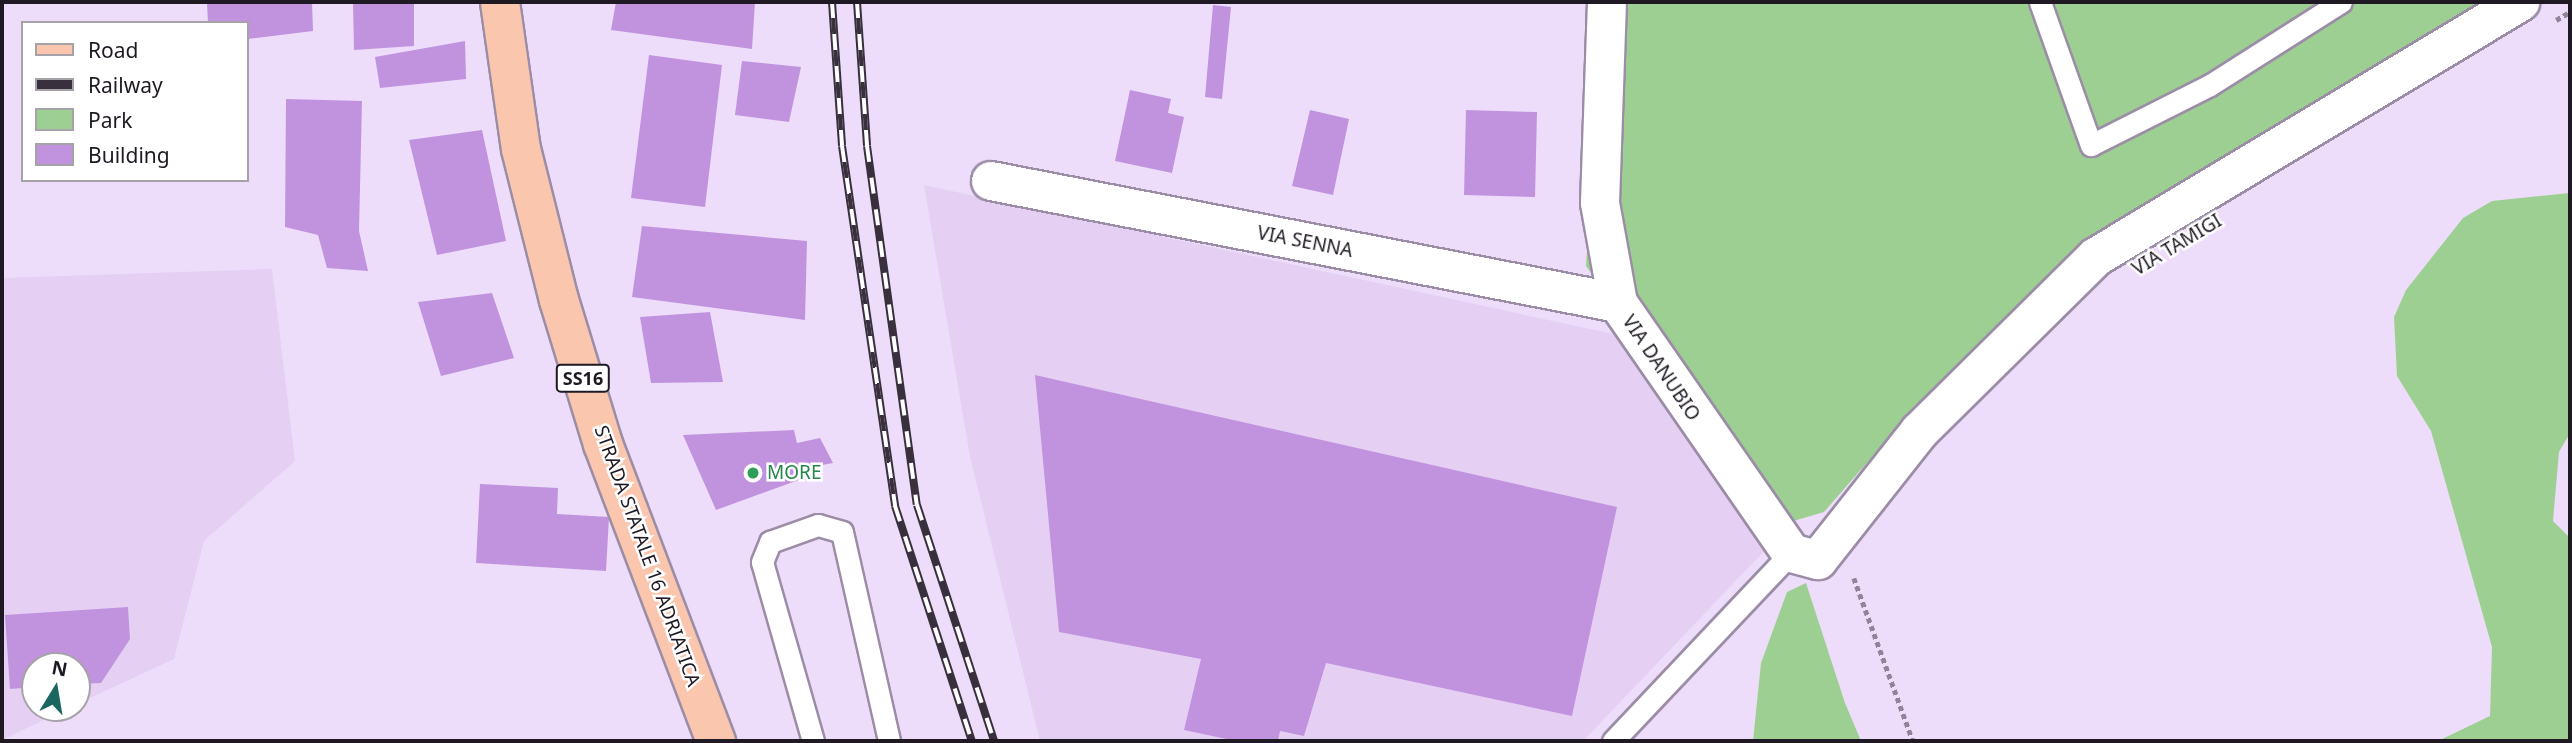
<!DOCTYPE html>
<html>
<head>
<meta charset="utf-8">
<style>
	body { margin:0 }
	#map { position:relative; width:2572px; height:743px; overflow:hidden; background:#edddfa; font-family:"Noto Sans",sans-serif }
	div>[style] { position:absolute }
	[style*='--x'] { left:calc(var(--x)*1px); top:calc(var(--y)*1px); width:calc(var(--w)*1px); rotate:calc(var(--a)*1deg) }
	.built>* { inset:0; background:#e5d0f4 }
	.green>* { inset:0; background:#9ecf92 }
	.building>* { inset:0; background:#c193df }
	.path>* { height:4.5px; margin-top:-2.25px; transform-origin:0; background:repeating-linear-gradient(90deg,#8f8498 0 5px,transparent 0 8.5px) }
	.roads { filter:drop-shadow(2px 0 #9c8da7) drop-shadow(-2px 0 #9c8da7) drop-shadow(0 2px #9c8da7) drop-shadow(0 -2px #9c8da7) }
	.lane>* { height:21px; margin:-10.5px; padding:0 10.5px; transform-origin:10.5px; border-radius:10.5px; background:#fff }
	.street>* { height:38px; margin:-19px; padding:0 19px; transform-origin:19px; border-radius:19px; background:#fff }
	.primary>* { height:38px; margin:-19px; padding:0 19px; transform-origin:19px; border-radius:19px; background:#fac6ad }
	.rail>* { height:8px; margin-top:-4px; transform-origin:0; background:repeating-linear-gradient(90deg,#fff 0 16px,#38313d 0 32px); box-sizing:border-box; border-block:2px solid #38313d }
	.dots>* { width:19px; height:19px; translate:-50% -50%; box-sizing:border-box; border:4px solid #fff; border-radius:50% }
	span { translate:-50% -50%; white-space:nowrap; text-align:center; line-height:1.15; -webkit-text-stroke:5px #fff; paint-order:stroke }
	.shield-label span { padding:2px 5px; background:#fff; border:2px solid; border-radius:5px; -webkit-text-stroke-width:0 }
	.shield-label { font-size:18px; color:#1f1923; font-weight:700 }
	.street-label { font-size:19px; color:#1f1923 }
	.leisure-label { font-size:19px; color:#27864d }
	.left { translate:0 -50%; text-align:left }
	.frame { position:absolute; inset:0; border:4px solid #1f1923; pointer-events:none }
	.legend { position:absolute; left:21px; top:21px; width:228px; height:161px; box-sizing:border-box; background:#fff; border:2px solid #a5a3a7; margin:0; padding:9px 12px; list-style:none; font-size:21px; color:#1f1923 }
	.legend li { display:flex; align-items:center; gap:14px; height:35px }
	.legend b { width:35px; border:2px solid #a5a3a7 }
	.north { position:absolute; left:21px; top:652px; width:70px; height:70px; box-sizing:border-box; background:#fff; border:2px solid #a5a3a7; border-radius:50%; rotate:11deg; font-size:19px; font-weight:700; line-height:28px; text-align:center; color:#1f1923 }
	.north::after { content:''; display:block; margin:auto; width:24px; height:32px; background:#1b665f; clip-path:polygon(50% 0,100% 100%,50% 72%,0 100%) }
</style>
</head>
<body>
<div id="map">
	<div class="built">
		<i style="clip-path:polygon(924px 185px,1618px 335px,1770px 545px,1583px 741px,1040px 741px,970px 457px)"></i>
		<i style="clip-path:polygon(272px 269px,295px 461px,204px 541px,174px 659px,77px 704px,77px 666px,35px 666px,35px 708px,69px 708px,2px 740px,2px 278px)"></i>
	</div>
	<div class="green">
		<i style="clip-path:polygon(1604px 2px,2484px 2px,2082px 244px,1905px 419px,1824px 512px,1790px 522px,1761px 503px,1586px 266px)"></i>
		<i style="clip-path:polygon(2570px 193px,2570px 433px,2559px 452px,2553px 521px,2570px 538px,2570px 741px,2438px 741px,2490px 716px,2492px 647px,2431px 431px,2397px 376px,2394px 317px,2406px 290px,2463px 218px,2492px 201px)"></i>
		<i style="clip-path:polygon(1806px 583px,1845px 703px,1861px 741px,1753px 741px,1761px 663px,1787px 592px)"></i>
	</div>
	<div class="building">
		<i style="clip-path:polygon(207px 2px,312px 2px,313px 31px,247px 39px,247px 23px,208px 23px)"></i>
		<i style="clip-path:polygon(353px 2px,414px 2px,414px 46px,354px 50px)"></i>
		<i style="clip-path:polygon(616px 2px,755px 2px,752px 49px,611px 30px)"></i>
		<i style="clip-path:polygon(1213px 5px,1231px 7px,1222px 99px,1205px 97px)"></i>
		<i style="clip-path:polygon(465px 41px,466px 79px,380px 88px,375px 57px)"></i>
		<i style="clip-path:polygon(649px 55px,722px 65px,705px 207px,631px 198px)"></i>
		<i style="clip-path:polygon(742px 61px,801px 67px,789px 122px,735px 115px)"></i>
		<i style="clip-path:polygon(1130px 90px,1171px 99px,1168px 113px,1184px 117px,1172px 173px,1115px 161px)"></i>
		<i style="clip-path:polygon(286px 99px,362px 101px,359px 231px,368px 271px,327px 268px,318px 235px,285px 227px)"></i>
		<i style="clip-path:polygon(1310px 110px,1349px 119px,1333px 195px,1292px 186px)"></i>
		<i style="clip-path:polygon(1466px 110px,1537px 112px,1535px 197px,1464px 195px)"></i>
		<i style="clip-path:polygon(482px 130px,506px 241px,437px 255px,409px 140px)"></i>
		<i style="clip-path:polygon(642px 226px,807px 241px,805px 320px,632px 297px)"></i>
		<i style="clip-path:polygon(492px 293px,514px 358px,441px 376px,418px 302px)"></i>
		<i style="clip-path:polygon(710px 312px,723px 382px,651px 383px,640px 317px)"></i>
		<i style="clip-path:polygon(1035px 375px,1617px 507px,1572px 716px,1326px 663px,1304px 736px,1280px 731px,1278px 741px,1236px 741px,1184px 730px,1201px 659px,1059px 632px)"></i>
		<i style="clip-path:polygon(794px 430px,797px 443px,820px 438px,833px 463px,806px 468px,807px 477px,716px 510px,683px 435px)"></i>
		<i style="clip-path:polygon(480px 484px,558px 488px,557px 514px,609px 517px,606px 571px,476px 563px)"></i>
		<i style="clip-path:polygon(128px 607px,130px 639px,101px 683px,77px 684px,77px 666px,35px 666px,35px 687px,10px 689px,5px 615px)"></i>
	</div>
	<div class="path">
		<i style="--x:2556;--y:20;--w:16;--a:-30"></i>
		<i style="--x:1854;--y:578;--w:173;--a:70.1"></i>
	</div>
	<div class="roads">
		<div class="lane">
			<i style="--x:2040;--y:2;--w:152;--a:70.4"></i>
			<i style="--x:2091;--y:145;--w:133;--a:-26.8"></i>
			<i style="--x:2210;--y:85;--w:155;--a:-32.4"></i>
			<i style="--x:813;--y:741;--w:186;--a:-105.9"></i>
			<i style="--x:762;--y:562;--w:22;--a:-68"></i>
			<i style="--x:770;--y:542;--w:51;--a:-19.5"></i>
			<i style="--x:818;--y:525;--w:25;--a:16"></i>
			<i style="--x:842;--y:532;--w:214;--a:77.3"></i>
			<i style="--x:1613;--y:741;--w:259;--a:-46.6"></i>
		</div>
		<div class="street">
			<i style="--x:1607;--y:2;--w:201;--a:92"></i>
			<i style="--x:1600;--y:203;--w:102;--a:79.8"></i>
			<i style="--x:1618;--y:303;--w:304;--a:55.3"></i>
			<i style="--x:1791;--y:553;--w:28;--a:15"></i>
			<i style="--x:1818;--y:560;--w:164;--a:-51.7"></i>
			<i style="--x:1920;--y:431;--w:247;--a:-44.7"></i>
			<i style="--x:2096;--y:257;--w:495;--a:-31"></i>
			<i style="--x:991;--y:181;--w:639;--a:11.01"></i>
		</div>
		<div class="primary">
			<i style="--x:500;--y:2;--w:148;--a:81.9"></i>
			<i style="--x:521;--y:149;--w:156;--a:75.9"></i>
			<i style="--x:559;--y:300;--w:151;--a:73"></i>
			<i style="--x:603;--y:444;--w:318;--a:69.2"></i>
		</div>
	</div>
	<div class="rail">
		<i style="--x:832;--y:2;--w:144;--a:86"></i>
		<i style="--x:842;--y:146;--w:364;--a:81.6"></i>
		<i style="--x:895;--y:506;--w:247;--a:71.9"></i>
		<i style="--x:857;--y:2;--w:144;--a:86"></i>
		<i style="--x:867;--y:146;--w:362;--a:82.1"></i>
		<i style="--x:917;--y:505;--w:248;--a:71.9"></i>
	</div>
	<div class="dots">
		<i style="left:753px;top:473px;background:#2e9e5b"></i>
	</div>
	<div class="shield-label">
		<span style="left:583px;top:378px">SS16</span>
	</div>
	<div class="street-label">
		<span style="left:1305px;top:242px;rotate:11deg">VIA SENNA</span>
		<span style="left:2177px;top:245px;rotate:-31deg">VIA TAMIGI</span>
		<span style="left:1661px;top:368px;rotate:56deg">VIA DANUBIO</span>
		<span style="left:647px;top:556px;rotate:70deg">STRADA STATALE 16 ADRIATICA</span>
	</div>
	<div class="leisure-label">
		<span class="left" style="left:767px;top:473px">MORE</span>
	</div>
	<div class="frame"></div>
	<ul class="legend">
	<li><b style="height:9px;background:#fac6ad"></b>Road</li>
	<li><b style="height:9px;background:#38313d"></b>Railway</li>
	<li><b style="height:19px;background:#9ecf92"></b>Park</li>
	<li><b style="height:19px;background:#c193df"></b>Building</li>
	</ul>
	<div class="north">N</div>
</div>
</body>
</html>
